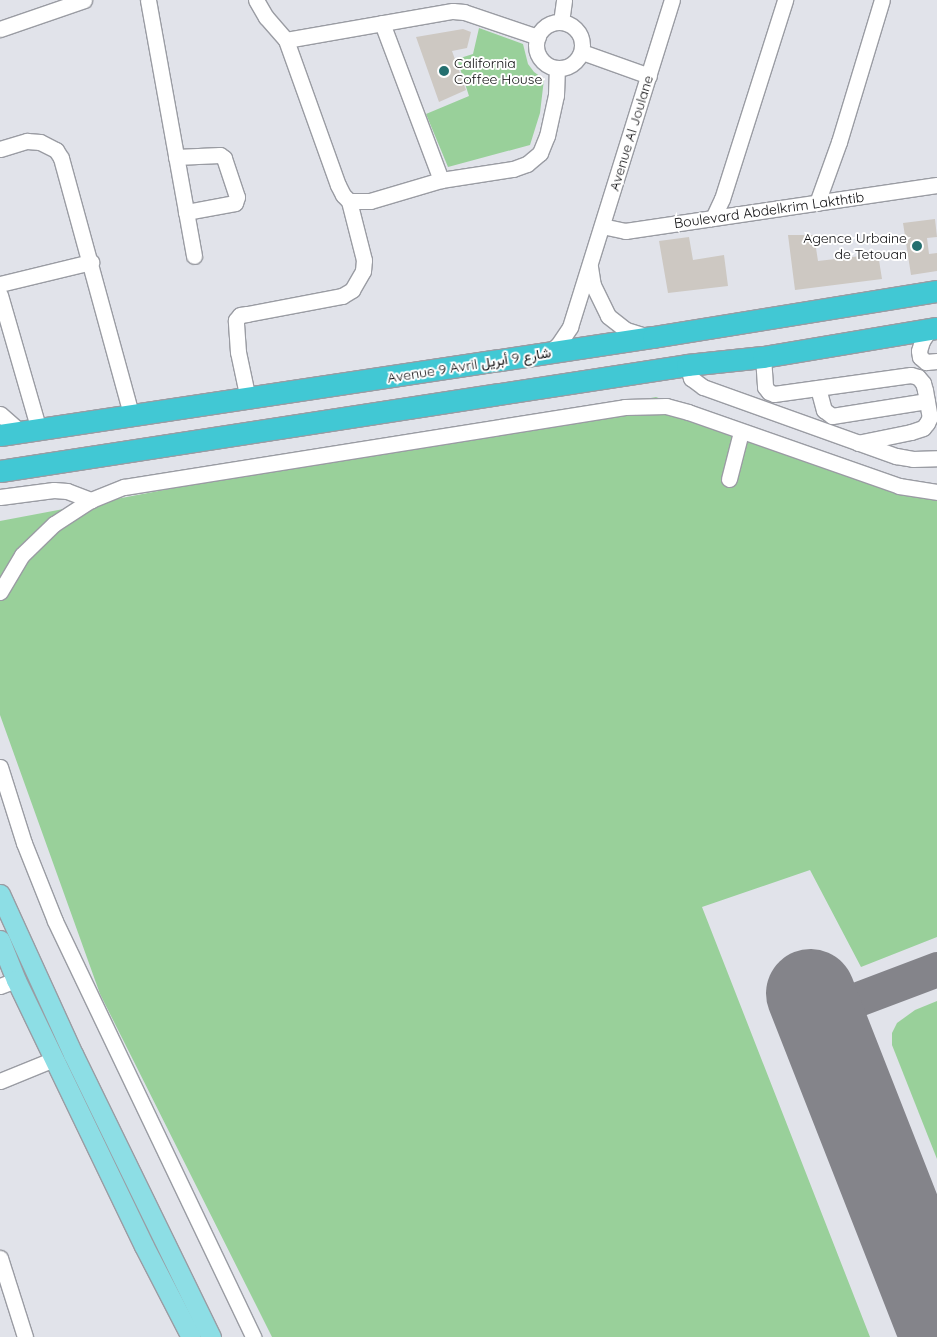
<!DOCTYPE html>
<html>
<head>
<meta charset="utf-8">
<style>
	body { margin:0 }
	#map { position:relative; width:937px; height:1337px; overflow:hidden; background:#e1e3ea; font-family:Quicksand,Vazirmatn,sans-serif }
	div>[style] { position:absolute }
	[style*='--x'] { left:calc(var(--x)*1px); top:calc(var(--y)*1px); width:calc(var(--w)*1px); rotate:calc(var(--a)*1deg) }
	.green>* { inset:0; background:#99d09a }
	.taxiway>* { height:35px; margin:-17.5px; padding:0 17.5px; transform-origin:17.5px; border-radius:17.5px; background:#84848a }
	.runway>* { height:89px; margin:-44.5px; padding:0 44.5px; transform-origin:44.5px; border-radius:44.5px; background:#84848a }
	.building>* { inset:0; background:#cdc8c2 }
	.roads { filter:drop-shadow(1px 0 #9a9ca3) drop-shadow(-1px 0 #9a9ca3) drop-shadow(0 1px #9a9ca3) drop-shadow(0 -1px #9a9ca3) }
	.minor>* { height:15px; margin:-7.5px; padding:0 7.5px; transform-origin:7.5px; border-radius:7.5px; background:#fff }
	.minor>.ring { margin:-7.5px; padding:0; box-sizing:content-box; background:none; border:15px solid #fff; border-radius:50% }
	.major>* { height:19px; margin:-9.5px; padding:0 9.5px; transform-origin:9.5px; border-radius:9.5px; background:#8ddee5 }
	.highway>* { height:21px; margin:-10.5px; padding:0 10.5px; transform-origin:10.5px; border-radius:10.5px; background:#41c8d4 }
	.dots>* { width:14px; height:14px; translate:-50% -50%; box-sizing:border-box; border:2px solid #fff; border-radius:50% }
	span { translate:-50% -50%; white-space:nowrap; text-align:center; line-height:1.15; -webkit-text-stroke:4px #fff; paint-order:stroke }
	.poi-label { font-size:14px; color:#0c0c0e }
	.left { translate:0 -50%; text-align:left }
	.right { translate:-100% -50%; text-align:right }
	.street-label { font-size:14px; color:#0c0c0e }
</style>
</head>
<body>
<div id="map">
	<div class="green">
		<i style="clip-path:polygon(479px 28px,523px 44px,528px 64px,534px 72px,544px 79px,540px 113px,530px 145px,448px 167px,426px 114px,469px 96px,457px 59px,473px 54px)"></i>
		<i style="clip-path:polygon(656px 397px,907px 494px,937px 492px,937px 937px,861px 967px,810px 870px,702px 907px,870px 1337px,272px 1337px,100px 994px,0 715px,0 521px)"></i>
		<i style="clip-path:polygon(937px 1001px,937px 1159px,892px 1045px,892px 1033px,897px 1023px,915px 1010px)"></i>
	</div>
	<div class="taxiway">
		<i style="--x:818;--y:1014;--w:127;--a:-20.7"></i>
	</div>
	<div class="runway">
		<i style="--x:810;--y:993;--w:348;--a:68.6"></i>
	</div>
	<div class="building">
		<i style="clip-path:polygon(463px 29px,471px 32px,467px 48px,452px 51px,466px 90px,439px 102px,416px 37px)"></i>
		<i style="clip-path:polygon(935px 219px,937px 237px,927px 238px,929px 254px,937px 253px,937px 271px,911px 275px,903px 223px)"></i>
		<i style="clip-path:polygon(788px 235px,814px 235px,818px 261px,878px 254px,882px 279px,795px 290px)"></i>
		<i style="clip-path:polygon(689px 237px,693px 260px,724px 255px,728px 286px,668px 293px,659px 241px)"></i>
	</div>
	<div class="roads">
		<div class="minor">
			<i style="--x:148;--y:0;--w:260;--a:79.8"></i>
			<i style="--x:256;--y:0;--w:20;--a:60"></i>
			<i style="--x:266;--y:17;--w:30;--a:49"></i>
			<i style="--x:286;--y:40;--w:154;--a:70.3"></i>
			<i style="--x:338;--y:185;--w:11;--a:63"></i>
			<i style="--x:343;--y:195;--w:8;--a:45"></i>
			<i style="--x:349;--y:201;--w:21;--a:0"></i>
			<i style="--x:370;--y:201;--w:74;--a:-16.5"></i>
			<i style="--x:441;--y:180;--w:73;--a:-8.7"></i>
			<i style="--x:513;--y:169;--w:15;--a:-20"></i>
			<i style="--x:527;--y:164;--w:17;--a:-40"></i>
			<i style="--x:540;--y:153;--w:18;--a:-68"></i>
			<i style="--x:547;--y:136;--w:42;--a:-77.6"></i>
			<i style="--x:556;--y:95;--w:27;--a:-88"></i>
			<i style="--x:561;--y:22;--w:22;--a:-82"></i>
			<i class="ring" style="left:536px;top:22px;width:31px;height:31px"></i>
			<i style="--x:382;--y:23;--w:168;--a:69.4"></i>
			<i style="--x:0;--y:29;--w:89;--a:-19"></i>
			<i style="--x:286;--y:40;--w:169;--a:-9.9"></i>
			<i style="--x:453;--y:11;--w:11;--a:5"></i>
			<i style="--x:464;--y:12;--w:78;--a:18.7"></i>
			<i style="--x:582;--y:52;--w:71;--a:19.7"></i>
			<i style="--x:0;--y:149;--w:28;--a:-17"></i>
			<i style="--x:27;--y:141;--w:13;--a:4"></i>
			<i style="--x:40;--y:142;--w:18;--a:27"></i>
			<i style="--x:56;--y:150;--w:9;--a:58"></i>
			<i style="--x:61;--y:158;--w:269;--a:74.7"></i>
			<i style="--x:176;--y:157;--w:44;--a:-2.6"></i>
			<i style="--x:220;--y:155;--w:5;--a:37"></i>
			<i style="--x:224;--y:158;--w:41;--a:71.6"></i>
			<i style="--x:237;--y:197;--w:6;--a:108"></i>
			<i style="--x:235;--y:203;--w:50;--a:169.6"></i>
			<i style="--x:817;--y:203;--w:65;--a:-70.2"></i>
			<i style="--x:839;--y:142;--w:148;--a:-73.2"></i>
			<i style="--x:713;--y:218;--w:21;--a:-65"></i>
			<i style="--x:722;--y:199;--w:209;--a:-72.4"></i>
			<i style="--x:602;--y:226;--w:24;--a:12"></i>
			<i style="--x:625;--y:231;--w:315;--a:-8.4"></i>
			<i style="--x:590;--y:267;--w:18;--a:81"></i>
			<i style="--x:593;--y:285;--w:34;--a:64"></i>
			<i style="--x:608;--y:316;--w:23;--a:38"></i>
			<i style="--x:626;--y:330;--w:21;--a:17"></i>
			<i style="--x:0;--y:284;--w:94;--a:-13.6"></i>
			<i style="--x:0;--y:295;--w:141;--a:73.9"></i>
			<i style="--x:930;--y:329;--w:14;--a:124"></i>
			<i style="--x:922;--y:341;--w:10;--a:107"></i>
			<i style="--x:919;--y:351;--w:6;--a:81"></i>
			<i style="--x:920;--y:357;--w:8;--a:40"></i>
			<i style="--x:926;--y:362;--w:11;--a:-5"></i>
			<i style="--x:548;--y:353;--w:13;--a:-39"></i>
			<i style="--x:558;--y:345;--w:22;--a:-56"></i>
			<i style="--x:570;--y:327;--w:343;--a:-72.7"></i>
			<i style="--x:763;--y:357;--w:30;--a:86"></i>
			<i style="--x:765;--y:387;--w:6;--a:51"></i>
			<i style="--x:769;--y:392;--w:5;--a:22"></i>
			<i style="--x:774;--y:394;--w:138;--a:-7.9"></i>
			<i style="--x:911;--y:375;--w:7;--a:16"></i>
			<i style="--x:918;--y:377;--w:8;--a:50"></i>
			<i style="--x:923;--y:383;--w:7;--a:74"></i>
			<i style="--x:925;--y:390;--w:27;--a:80"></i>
			<i style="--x:930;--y:417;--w:7;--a:117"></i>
			<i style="--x:927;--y:423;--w:6;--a:129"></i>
			<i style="--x:923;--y:428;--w:13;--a:162"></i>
			<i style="--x:911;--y:432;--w:54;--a:168.3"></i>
			<i style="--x:687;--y:365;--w:14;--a:73"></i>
			<i style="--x:691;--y:378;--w:15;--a:37"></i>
			<i style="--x:703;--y:387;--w:205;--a:19.7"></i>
			<i style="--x:896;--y:456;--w:17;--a:10"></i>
			<i style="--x:913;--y:459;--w:24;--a:-2"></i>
			<i style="--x:818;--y:388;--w:23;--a:75"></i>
			<i style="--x:824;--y:410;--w:10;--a:37"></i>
			<i style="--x:832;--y:416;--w:96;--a:-9"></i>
			<i style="--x:248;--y:399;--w:48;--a:-102"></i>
			<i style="--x:238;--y:352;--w:32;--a:-94"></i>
			<i style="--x:236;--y:320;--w:6;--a:-51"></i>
			<i style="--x:240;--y:315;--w:7;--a:-8"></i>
			<i style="--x:247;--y:314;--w:97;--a:-10.7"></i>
			<i style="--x:342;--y:296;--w:12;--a:-31"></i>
			<i style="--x:352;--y:290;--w:22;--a:-60"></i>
			<i style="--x:363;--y:271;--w:11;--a:-85"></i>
			<i style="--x:364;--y:260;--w:61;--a:-104.3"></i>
			<i style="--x:0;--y:414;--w:28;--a:41"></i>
			<i style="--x:729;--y:479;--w:49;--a:-75.7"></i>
			<i style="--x:0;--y:497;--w:54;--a:-7.4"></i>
			<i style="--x:54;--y:490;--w:13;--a:4"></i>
			<i style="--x:67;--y:491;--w:26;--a:21"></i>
			<i style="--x:0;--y:592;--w:43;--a:-59.3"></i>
			<i style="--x:22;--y:555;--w:45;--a:-44.1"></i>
			<i style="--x:54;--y:524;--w:44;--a:-33"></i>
			<i style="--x:91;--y:500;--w:35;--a:-22"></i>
			<i style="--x:124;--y:487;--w:507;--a:-9.07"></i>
			<i style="--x:625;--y:407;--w:41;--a:-1.4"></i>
			<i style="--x:666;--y:406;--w:23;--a:15"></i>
			<i style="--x:688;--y:412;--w:224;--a:19.3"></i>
			<i style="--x:899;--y:486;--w:38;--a:9"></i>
			<i style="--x:0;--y:767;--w:80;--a:72.5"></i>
			<i style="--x:24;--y:843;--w:84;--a:68.3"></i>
			<i style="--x:55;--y:921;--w:461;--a:64.5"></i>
			<i style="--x:0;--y:986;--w:17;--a:-21"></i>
			<i style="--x:0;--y:1081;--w:58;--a:-22.2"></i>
			<i style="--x:0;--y:1258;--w:83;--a:72.4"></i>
		</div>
		<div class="major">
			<i style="--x:0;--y:894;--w:176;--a:65.5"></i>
			<i style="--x:73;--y:1054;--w:315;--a:64"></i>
			<i style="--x:0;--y:940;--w:43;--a:68.2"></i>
			<i style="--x:16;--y:980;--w:295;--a:64.3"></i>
			<i style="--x:144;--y:1246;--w:102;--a:62.7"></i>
		</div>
		<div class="highway">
			<i style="--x:0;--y:435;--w:660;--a:-8.54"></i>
			<i style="--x:653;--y:337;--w:288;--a:-9.2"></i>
			<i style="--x:0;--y:471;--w:695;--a:-8.77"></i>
			<i style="--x:687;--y:365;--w:76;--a:-6"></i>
			<i style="--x:763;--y:357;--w:176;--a:-9.5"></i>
		</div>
	</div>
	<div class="dots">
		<i style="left:444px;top:71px;background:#246f6f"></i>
		<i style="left:917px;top:246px;background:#246f6f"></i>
	</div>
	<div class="poi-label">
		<span class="left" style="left:454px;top:71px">California<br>Coffee House</span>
		<span class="right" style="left:907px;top:246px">Agence Urbaine<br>de Tetouan</span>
	</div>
	<div class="street-label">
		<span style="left:631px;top:133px;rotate:-73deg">Avenue Al Joulane</span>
		<span style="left:769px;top:210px;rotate:-8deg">Boulevard Abdelkrim Lakthtib</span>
		<span style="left:469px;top:365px;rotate:-9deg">Avenue 9 Avril شارع 9 أبريل</span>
	</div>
</div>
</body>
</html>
